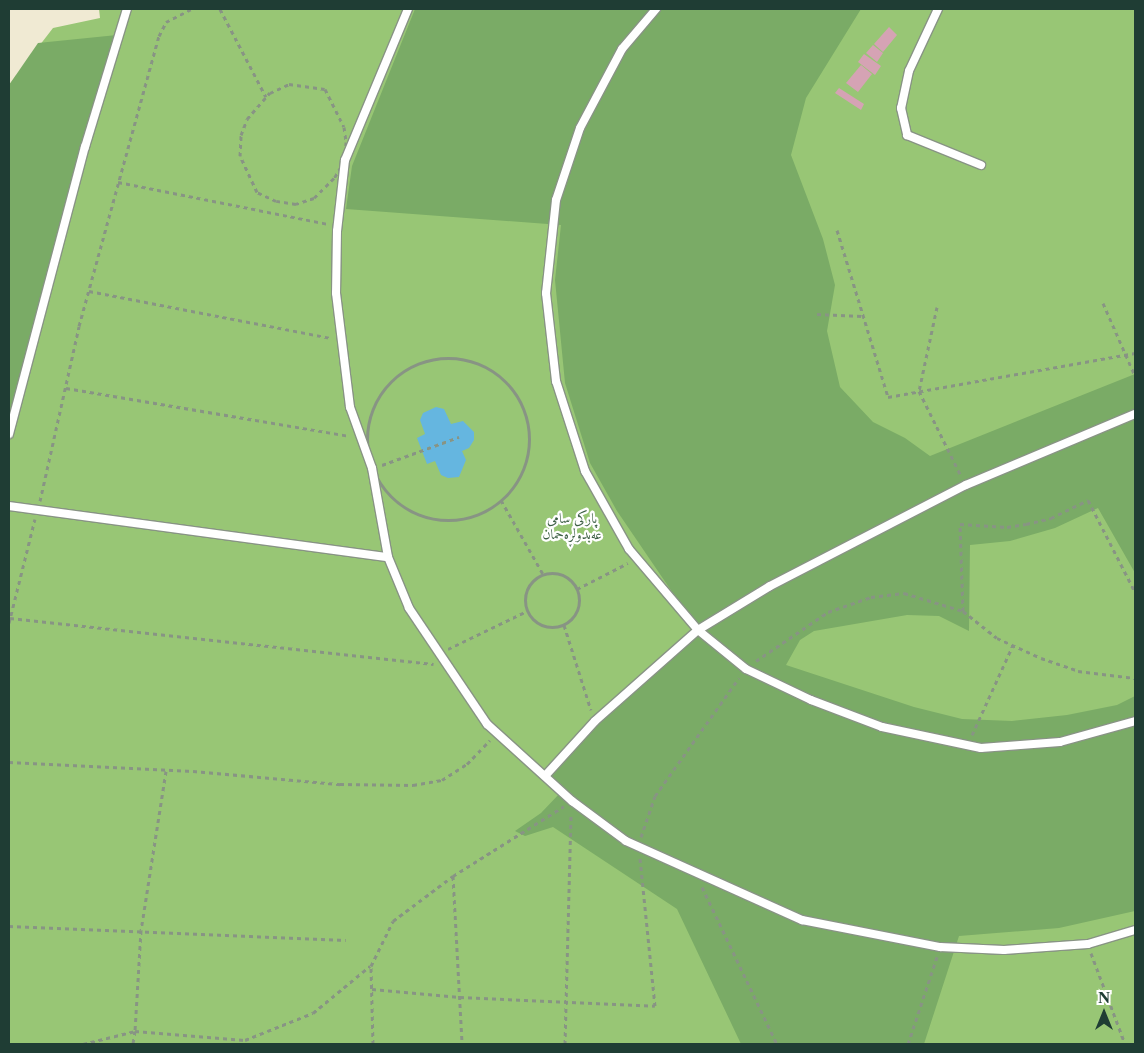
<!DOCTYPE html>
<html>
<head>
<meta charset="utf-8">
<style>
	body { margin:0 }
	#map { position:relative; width:1144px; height:1053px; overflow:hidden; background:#f0ead3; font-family:"Libre Caslon Text",Amiri,serif }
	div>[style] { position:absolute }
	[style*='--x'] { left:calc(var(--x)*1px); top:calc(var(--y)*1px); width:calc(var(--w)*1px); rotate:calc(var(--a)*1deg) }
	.green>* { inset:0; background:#98c675 }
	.forest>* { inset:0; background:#7aab66 }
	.water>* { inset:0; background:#65b6e0 }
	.building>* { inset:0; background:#d5a3b4 }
	.path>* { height:3px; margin-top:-1.5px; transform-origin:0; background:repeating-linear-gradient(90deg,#889484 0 4px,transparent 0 8px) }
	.path>.ring { margin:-1.5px; padding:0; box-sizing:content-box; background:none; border:3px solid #889484; border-radius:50% }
	.roads { filter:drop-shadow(1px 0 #889484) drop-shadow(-1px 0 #889484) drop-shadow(0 1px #889484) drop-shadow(0 -1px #889484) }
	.service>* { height:8px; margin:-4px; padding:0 4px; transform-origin:4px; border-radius:4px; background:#fff }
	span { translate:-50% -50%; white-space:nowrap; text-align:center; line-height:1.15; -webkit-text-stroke:4.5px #fff; paint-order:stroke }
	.park-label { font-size:14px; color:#3d5f44 }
	.frame { position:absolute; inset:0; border:10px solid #1f3d34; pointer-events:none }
	.north { position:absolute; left:1079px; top:988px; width:50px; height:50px; -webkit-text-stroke:4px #fff; paint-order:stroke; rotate:0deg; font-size:14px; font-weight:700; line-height:20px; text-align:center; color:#1f3d34 }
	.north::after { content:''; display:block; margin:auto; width:18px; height:22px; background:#1f3d34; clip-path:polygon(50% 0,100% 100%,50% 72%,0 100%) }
</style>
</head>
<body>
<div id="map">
	<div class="green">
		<i style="clip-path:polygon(99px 9px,1135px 9px,1135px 1044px,9px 1044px,9px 85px,53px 28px,100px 18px)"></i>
	</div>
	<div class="forest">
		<i style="clip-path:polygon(415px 9px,861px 9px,806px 98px,791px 155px,823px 239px,835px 285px,827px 331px,840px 387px,873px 422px,905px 438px,930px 456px,1135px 374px,1135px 573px,1098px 508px,1055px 528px,1010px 541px,970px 545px,969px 631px,939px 616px,907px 615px,814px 631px,800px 640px,786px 665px,914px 707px,962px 719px,1012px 721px,1067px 715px,1117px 705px,1135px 696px,1135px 911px,1059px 928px,959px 936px,924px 1044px,741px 1044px,677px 909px,553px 827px,525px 836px,515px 831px,541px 813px,561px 792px,545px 776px,595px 721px,698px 630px,617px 511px,590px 463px,565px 383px,555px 280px,561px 225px,346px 209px,352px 166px)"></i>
		<i style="clip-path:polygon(117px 35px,9px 438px,9px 85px,38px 43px)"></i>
	</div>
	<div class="water">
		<i style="clip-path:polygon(436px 407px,444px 409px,451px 424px,463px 421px,474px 432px,474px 440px,469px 448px,462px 451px,466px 460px,459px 477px,448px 478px,441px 475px,435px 461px,427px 464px,417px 438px,425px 434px,420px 420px,423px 413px)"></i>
	</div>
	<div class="building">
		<i style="clip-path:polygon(889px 27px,897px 35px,883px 52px,874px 44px)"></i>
		<i style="clip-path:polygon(873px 45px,883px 53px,877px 62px,866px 53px)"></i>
		<i style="clip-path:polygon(864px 54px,881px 66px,875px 75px,858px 62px)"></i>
		<i style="clip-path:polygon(861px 65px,872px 74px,858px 92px,846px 83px)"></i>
		<i style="clip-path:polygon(839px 88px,864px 104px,861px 110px,835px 93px)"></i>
	</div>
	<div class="path">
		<i style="--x:220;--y:9;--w:99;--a:62.4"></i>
		<i style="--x:289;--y:84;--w:36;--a:8"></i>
		<i style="--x:325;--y:89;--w:42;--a:63.4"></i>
		<i style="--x:344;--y:127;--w:15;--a:82"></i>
		<i style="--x:346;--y:142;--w:18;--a:93"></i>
		<i style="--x:345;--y:160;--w:21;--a:121"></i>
		<i style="--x:334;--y:178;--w:28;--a:135"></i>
		<i style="--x:314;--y:198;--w:19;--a:162"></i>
		<i style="--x:296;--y:204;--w:20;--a:-171"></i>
		<i style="--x:276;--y:201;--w:21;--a:-155"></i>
		<i style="--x:257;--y:192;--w:40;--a:-115"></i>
		<i style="--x:240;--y:156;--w:21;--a:-87"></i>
		<i style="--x:241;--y:135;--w:17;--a:-69"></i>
		<i style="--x:247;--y:119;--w:35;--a:-49"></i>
		<i style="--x:270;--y:93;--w:21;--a:-25"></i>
		<i style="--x:118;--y:182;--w:215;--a:11.3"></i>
		<i style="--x:837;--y:230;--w:175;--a:73"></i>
		<i style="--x:888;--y:397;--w:251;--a:-10.1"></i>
		<i style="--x:89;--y:291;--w:247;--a:11"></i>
		<i style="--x:1103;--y:303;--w:80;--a:66.3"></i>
		<i style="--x:937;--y:307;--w:86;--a:102.1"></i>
		<i style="--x:919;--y:391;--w:95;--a:63.7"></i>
		<i style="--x:817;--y:314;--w:45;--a:2.5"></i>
		<i class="ring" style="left:367px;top:358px;width:159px;height:159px"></i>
		<i style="--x:66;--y:388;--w:287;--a:9.6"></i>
		<i style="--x:382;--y:465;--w:82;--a:-20"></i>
		<i style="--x:501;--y:500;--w:85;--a:60.4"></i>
		<i style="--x:40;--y:501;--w:179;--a:-77.4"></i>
		<i style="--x:79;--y:326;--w:301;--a:-74.6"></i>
		<i style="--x:159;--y:36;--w:16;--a:-63"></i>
		<i style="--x:166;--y:22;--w:28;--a:-27"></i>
		<i class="ring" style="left:525px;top:573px;width:51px;height:51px"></i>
		<i style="--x:577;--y:589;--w:57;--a:-27"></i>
		<i style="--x:963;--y:611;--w:87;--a:-92"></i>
		<i style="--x:960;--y:524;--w:47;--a:3.7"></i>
		<i style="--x:1007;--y:527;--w:19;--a:-9"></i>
		<i style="--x:1026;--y:524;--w:26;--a:-13"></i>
		<i style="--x:1051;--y:518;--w:41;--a:-25.9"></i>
		<i style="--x:1088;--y:500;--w:103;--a:62.9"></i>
		<i style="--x:10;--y:618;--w:426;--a:6.2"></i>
		<i style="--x:9;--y:623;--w:107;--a:-76"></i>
		<i style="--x:564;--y:625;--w:89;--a:72.4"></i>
		<i style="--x:448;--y:649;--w:88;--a:-25.7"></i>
		<i style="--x:756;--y:661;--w:87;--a:-34.2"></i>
		<i style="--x:828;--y:612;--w:46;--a:-19.2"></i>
		<i style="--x:871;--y:597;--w:33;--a:-7"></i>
		<i style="--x:904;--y:593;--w:62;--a:17"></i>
		<i style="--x:963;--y:611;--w:43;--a:38.5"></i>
		<i style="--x:997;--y:638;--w:48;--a:24.4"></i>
		<i style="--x:1041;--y:658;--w:39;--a:19"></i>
		<i style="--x:1078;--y:671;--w:57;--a:7"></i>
		<i style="--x:972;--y:735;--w:99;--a:-65.5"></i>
		<i style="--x:9;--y:762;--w:184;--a:2.8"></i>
		<i style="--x:193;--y:771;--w:148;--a:5.1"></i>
		<i style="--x:340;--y:784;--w:73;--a:0.8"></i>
		<i style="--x:413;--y:785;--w:29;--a:-10"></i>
		<i style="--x:442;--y:780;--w:30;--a:-33"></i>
		<i style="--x:467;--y:764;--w:33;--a:-46"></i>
		<i style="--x:166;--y:771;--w:161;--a:98.9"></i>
		<i style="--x:141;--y:930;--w:101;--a:93.4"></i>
		<i style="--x:135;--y:1031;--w:110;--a:4.7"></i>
		<i style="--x:245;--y:1040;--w:73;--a:-21.7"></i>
		<i style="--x:313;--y:1013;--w:74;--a:-39.5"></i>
		<i style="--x:641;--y:837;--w:43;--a:-71.1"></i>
		<i style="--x:655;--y:796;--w:145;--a:-54.6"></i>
		<i style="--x:453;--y:876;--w:168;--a:86.9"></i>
		<i style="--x:702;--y:887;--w:174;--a:64.5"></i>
		<i style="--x:9;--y:926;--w:337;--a:2.4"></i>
		<i style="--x:1091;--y:953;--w:97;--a:69.5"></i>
		<i style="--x:372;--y:989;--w:88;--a:5.2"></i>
		<i style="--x:460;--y:997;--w:195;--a:2.6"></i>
		<i style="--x:655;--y:1006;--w:149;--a:-95.8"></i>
		<i style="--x:83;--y:1044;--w:54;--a:-14"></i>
		<i style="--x:135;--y:1031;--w:13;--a:99"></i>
		<i style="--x:373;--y:1044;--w:78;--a:-91.5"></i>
		<i style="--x:371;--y:966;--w:50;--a:-63.9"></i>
		<i style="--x:393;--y:921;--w:75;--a:-36.9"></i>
		<i style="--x:453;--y:876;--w:131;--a:-32.2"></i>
		<i style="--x:565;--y:1044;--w:229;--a:-88.5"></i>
		<i style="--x:908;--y:1044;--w:92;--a:-71.6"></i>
	</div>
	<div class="roads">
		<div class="service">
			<i style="--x:408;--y:9;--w:164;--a:112.6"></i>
			<i style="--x:345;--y:160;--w:71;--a:96.4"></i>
			<i style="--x:337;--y:231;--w:62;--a:90.9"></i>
			<i style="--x:336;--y:293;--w:115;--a:83"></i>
			<i style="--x:350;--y:407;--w:65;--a:70.2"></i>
			<i style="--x:372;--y:468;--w:90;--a:79.8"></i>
			<i style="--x:388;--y:557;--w:55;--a:67.6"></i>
			<i style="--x:409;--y:608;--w:140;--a:56.1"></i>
			<i style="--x:487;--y:724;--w:115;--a:42.2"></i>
			<i style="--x:572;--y:801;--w:67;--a:36.5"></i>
			<i style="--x:626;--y:841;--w:193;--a:24.2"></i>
			<i style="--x:802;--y:920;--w:141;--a:11.1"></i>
			<i style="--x:940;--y:947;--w:64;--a:2.7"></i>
			<i style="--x:1004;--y:950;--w:84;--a:-4.1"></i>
			<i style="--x:1088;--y:944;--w:49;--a:-16.6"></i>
			<i style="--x:656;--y:9;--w:52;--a:130.4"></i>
			<i style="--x:622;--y:49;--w:89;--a:118"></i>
			<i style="--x:580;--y:128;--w:76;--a:108.4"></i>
			<i style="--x:556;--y:200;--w:94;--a:96.1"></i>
			<i style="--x:546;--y:293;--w:89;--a:83.5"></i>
			<i style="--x:556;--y:381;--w:95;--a:72.1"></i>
			<i style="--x:585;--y:471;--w:90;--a:60.6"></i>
			<i style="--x:629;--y:549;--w:106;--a:49.6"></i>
			<i style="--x:698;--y:630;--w:62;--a:39.1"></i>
			<i style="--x:746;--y:669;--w:72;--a:25.5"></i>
			<i style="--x:811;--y:700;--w:76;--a:20.8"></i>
			<i style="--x:882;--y:727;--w:101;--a:12"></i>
			<i style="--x:981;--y:748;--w:79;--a:-4.3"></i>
			<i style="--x:1060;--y:742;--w:78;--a:-15.6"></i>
			<i style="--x:938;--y:9;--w:68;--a:115.1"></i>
			<i style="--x:909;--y:71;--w:38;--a:102"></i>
			<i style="--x:901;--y:108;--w:28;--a:77"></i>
			<i style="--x:907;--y:135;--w:80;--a:22.1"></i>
			<i style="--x:9;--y:434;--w:297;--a:-75.2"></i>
			<i style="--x:85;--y:147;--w:144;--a:-73.1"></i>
			<i style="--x:9;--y:506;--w:382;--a:7.7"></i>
			<i style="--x:545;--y:776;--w:74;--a:-47.7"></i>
			<i style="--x:595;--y:721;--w:137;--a:-41.5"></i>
			<i style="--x:698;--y:630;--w:84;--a:-31.4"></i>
			<i style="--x:770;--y:586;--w:220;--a:-27.3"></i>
			<i style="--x:966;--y:485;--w:183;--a:-22.8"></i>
		</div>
	</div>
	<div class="park-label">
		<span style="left:572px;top:526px">پارکی سامی<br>عەبدولڕەحمان</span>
	</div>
	<div class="frame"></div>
	<div class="north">N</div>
</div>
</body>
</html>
